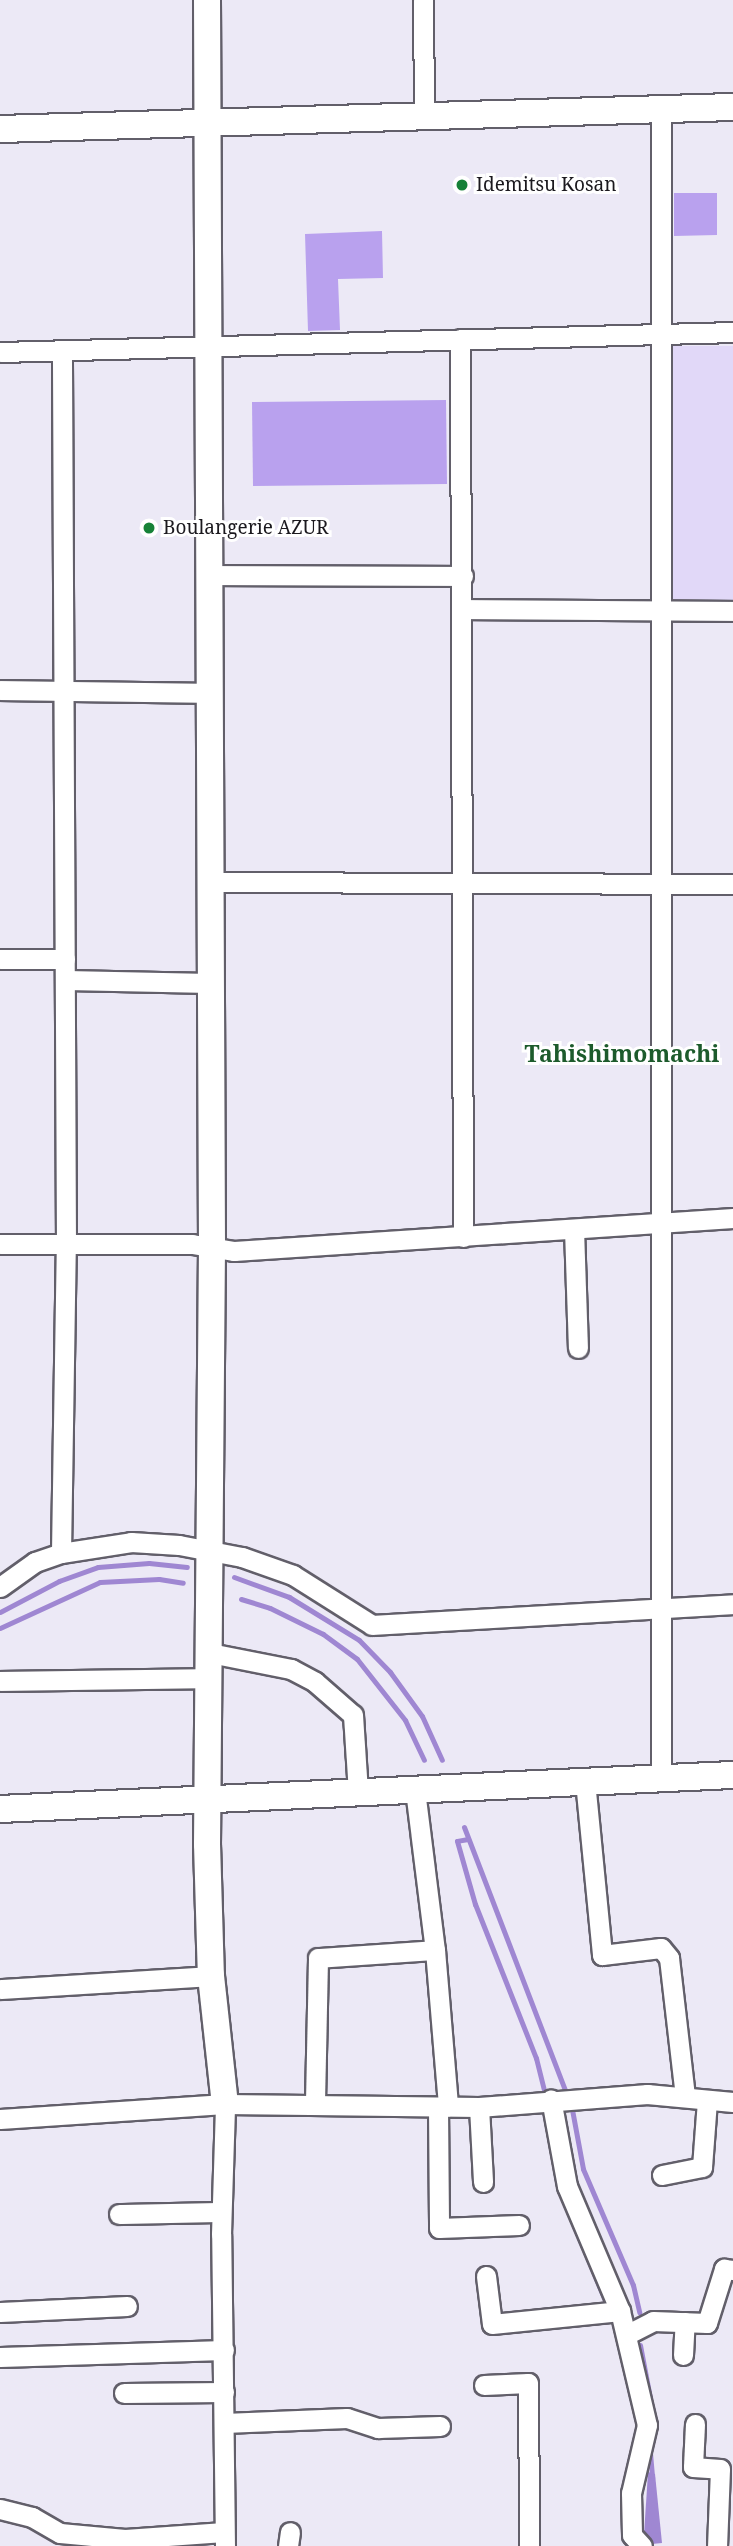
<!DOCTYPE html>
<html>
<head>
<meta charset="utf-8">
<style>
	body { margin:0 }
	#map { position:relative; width:733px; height:2546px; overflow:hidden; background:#ece9f6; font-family:"Noto Serif",serif }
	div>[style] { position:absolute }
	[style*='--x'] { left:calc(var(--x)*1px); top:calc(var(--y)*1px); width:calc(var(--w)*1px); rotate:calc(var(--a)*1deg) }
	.green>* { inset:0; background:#e1d8f8 }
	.water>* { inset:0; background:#9f87d2 }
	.stream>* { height:5px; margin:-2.5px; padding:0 2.5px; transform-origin:2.5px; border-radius:2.5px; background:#9f87d2 }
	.building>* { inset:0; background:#b9a1ee }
	.roads { filter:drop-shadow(2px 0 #625f6a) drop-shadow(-2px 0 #625f6a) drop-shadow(0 2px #625f6a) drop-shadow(0 -2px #625f6a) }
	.street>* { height:19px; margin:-9.5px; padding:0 9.5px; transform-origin:9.5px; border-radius:9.5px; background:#fff }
	.secondary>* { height:26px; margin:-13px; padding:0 13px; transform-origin:13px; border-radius:13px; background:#fff }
	.dots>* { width:19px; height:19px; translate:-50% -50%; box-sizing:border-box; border:4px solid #fff; border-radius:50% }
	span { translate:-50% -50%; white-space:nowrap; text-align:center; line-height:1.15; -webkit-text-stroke:6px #fff; paint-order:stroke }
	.poi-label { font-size:19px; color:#1b191e }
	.left { translate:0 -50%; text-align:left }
	.quarter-label { font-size:23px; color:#1d5b2c; font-weight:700 }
</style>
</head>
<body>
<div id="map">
	<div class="green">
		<i style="clip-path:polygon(671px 346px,733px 346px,733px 623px,658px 620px,666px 371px)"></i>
	</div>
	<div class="water">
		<i style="clip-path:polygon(648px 2472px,655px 2474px,662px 2543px,652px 2544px,644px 2535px)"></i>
	</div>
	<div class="stream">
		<i style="--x:234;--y:1577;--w:59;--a:20"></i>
		<i style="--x:289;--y:1597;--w:82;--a:31.6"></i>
		<i style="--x:359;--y:1640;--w:45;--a:45.9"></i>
		<i style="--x:390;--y:1672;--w:54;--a:54"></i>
		<i style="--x:422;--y:1716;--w:48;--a:65.6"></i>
		<i style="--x:241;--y:1599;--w:30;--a:17"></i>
		<i style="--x:270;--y:1608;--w:59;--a:26.1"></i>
		<i style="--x:323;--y:1634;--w:42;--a:36.3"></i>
		<i style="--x:357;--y:1659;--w:78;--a:51.8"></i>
		<i style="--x:405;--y:1720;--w:44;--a:64.6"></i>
		<i style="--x:0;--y:1612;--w:67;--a:-27.7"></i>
		<i style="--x:59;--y:1581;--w:41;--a:-19.7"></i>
		<i style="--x:98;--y:1567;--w:51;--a:-4.5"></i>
		<i style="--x:149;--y:1563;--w:38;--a:6"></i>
		<i style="--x:0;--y:1628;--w:110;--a:-24.7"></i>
		<i style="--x:100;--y:1582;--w:59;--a:-2.9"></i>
		<i style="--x:159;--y:1579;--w:24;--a:9"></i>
		<i style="--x:464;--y:1827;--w:287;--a:69"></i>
		<i style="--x:468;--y:1839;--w:11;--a:170"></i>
		<i style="--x:457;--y:1841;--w:66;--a:74.1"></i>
		<i style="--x:475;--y:1904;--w:166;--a:68.4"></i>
		<i style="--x:536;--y:2058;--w:34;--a:76"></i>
		<i style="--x:571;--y:2104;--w:66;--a:79.5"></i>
		<i style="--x:583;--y:2169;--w:126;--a:66.7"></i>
		<i style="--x:633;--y:2285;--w:28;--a:77"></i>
		<i style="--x:572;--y:2221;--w:91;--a:67.4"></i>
		<i style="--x:640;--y:2345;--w:54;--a:79.3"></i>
		<i style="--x:650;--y:2453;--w:25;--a:85"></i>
	</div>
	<div class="building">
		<i style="clip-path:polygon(674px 193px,717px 193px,717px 235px,674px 236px)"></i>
		<i style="clip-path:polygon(382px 231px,383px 278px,338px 279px,340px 330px,308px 331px,305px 234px)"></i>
		<i style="clip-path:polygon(446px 400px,447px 484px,253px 486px,252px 402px)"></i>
	</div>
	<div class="roads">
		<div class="street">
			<i style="--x:423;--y:0;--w:116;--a:89.5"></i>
			<i style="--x:460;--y:339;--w:898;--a:89.81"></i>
			<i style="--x:0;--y:352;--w:733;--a:-1.56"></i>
			<i style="--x:208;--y:575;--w:255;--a:0.2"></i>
			<i style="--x:464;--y:609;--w:269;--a:0.4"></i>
			<i style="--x:0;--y:690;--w:208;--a:0.8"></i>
			<i style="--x:210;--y:882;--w:523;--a:0.22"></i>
			<i style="--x:0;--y:959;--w:65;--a:0"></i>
			<i style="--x:66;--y:980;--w:144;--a:1.2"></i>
			<i style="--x:574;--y:1229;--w:119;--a:88.1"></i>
			<i style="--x:0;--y:1244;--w:192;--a:0"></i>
			<i style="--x:192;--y:1244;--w:43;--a:9.5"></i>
			<i style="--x:234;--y:1251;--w:500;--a:-3.78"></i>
			<i style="--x:61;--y:1553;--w:309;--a:-89.1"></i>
			<i style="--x:66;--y:1244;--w:893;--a:-90.26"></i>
			<i style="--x:0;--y:1587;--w:43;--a:-35.5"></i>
			<i style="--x:35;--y:1562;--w:28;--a:-19"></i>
			<i style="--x:61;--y:1553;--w:71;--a:-8.9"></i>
			<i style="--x:131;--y:1542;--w:48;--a:3.6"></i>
			<i style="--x:179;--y:1545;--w:64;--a:10.8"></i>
			<i style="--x:242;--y:1557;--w:54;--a:19.4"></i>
			<i style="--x:293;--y:1575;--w:93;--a:32.3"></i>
			<i style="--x:372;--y:1625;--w:362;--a:-3.3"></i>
			<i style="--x:210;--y:1653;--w:83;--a:11.2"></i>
			<i style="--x:291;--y:1669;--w:27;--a:28"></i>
			<i style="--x:315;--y:1682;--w:50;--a:41"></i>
			<i style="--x:353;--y:1715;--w:77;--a:86.3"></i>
			<i style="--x:0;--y:1681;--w:209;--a:-0.8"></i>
			<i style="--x:661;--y:1778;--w:1669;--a:-90"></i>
			<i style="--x:585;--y:1781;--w:175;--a:84.4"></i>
			<i style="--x:602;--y:1955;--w:59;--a:-6.8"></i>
			<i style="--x:661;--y:1948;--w:13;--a:51"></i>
			<i style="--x:669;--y:1958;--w:140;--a:83.4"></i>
			<i style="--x:415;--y:1790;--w:161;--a:82.9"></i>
			<i style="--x:0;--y:1989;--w:211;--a:-3.5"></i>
			<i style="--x:315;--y:2102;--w:144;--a:-88.8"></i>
			<i style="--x:318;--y:1958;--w:117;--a:-3.9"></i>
			<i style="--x:435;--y:1950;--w:157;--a:85.2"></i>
			<i style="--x:438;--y:2107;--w:121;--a:89.5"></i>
			<i style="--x:439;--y:2228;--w:80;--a:-2.1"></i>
			<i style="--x:479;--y:2107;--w:75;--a:86.9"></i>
			<i style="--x:0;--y:2119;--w:225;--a:-3.8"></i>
			<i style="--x:225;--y:2104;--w:254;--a:0.7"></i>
			<i style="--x:479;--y:2107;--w:169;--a:-4.4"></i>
			<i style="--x:647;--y:2094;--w:86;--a:5.3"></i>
			<i style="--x:662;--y:2175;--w:41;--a:-11.3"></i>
			<i style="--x:702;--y:2167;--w:67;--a:-85.7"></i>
			<i style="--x:119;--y:2214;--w:102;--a:-1.1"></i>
			<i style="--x:486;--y:2276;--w:48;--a:82.9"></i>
			<i style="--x:492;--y:2324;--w:129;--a:-5.8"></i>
			<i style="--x:620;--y:2311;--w:136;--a:-113"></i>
			<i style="--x:567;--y:2186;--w:88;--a:-100.4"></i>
			<i style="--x:620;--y:2311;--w:117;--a:76.7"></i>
			<i style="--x:647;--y:2425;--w:70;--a:103.2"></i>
			<i style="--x:631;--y:2493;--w:42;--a:88.6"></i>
			<i style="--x:632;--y:2535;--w:15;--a:48"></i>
			<i style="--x:0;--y:2312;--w:127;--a:-2.7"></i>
			<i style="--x:628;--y:2334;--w:28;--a:-27"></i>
			<i style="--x:653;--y:2321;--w:54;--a:2.1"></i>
			<i style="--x:707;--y:2323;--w:57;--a:-72.5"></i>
			<i style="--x:724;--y:2269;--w:9;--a:6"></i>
			<i style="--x:683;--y:2355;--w:33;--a:-87"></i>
			<i style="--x:0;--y:2357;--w:224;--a:-1.8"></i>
			<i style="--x:484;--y:2385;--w:44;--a:-2.6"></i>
			<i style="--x:528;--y:2383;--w:163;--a:89.6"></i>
			<i style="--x:124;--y:2393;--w:100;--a:-0.6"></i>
			<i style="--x:224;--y:2423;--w:123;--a:-2.3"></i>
			<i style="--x:347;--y:2418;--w:33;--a:18"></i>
			<i style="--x:378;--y:2428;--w:62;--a:-1.8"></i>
			<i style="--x:695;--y:2424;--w:43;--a:92.7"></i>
			<i style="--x:693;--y:2467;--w:27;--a:4"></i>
			<i style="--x:720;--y:2469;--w:77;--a:92.2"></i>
			<i style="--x:0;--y:2509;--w:33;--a:14"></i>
			<i style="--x:32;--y:2517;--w:32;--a:30"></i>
			<i style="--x:60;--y:2533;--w:65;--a:5.3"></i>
			<i style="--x:125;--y:2539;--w:99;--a:-4"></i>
			<i style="--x:225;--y:2546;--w:312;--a:-90.7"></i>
			<i style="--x:221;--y:2234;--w:130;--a:-88.2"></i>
			<i style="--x:288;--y:2546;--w:14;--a:-82"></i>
		</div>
		<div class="secondary">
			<i style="--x:207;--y:0;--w:1247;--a:89.77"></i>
			<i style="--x:212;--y:1247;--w:597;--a:90.48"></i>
			<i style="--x:207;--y:1844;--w:132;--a:88.3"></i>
			<i style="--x:211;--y:1976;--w:129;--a:83.8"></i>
			<i style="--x:0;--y:129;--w:733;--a:-1.72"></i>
			<i style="--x:0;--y:1809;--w:734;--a:-2.66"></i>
		</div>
	</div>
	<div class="dots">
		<i style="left:462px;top:185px;background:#168137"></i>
		<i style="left:149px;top:528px;background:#168137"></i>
	</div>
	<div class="poi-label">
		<span class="left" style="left:476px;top:185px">Idemitsu Kosan</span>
		<span class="left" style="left:163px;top:528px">Boulangerie AZUR</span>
	</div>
	<div class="quarter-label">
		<span style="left:622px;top:1053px">Tahishimomachi</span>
	</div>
</div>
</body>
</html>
